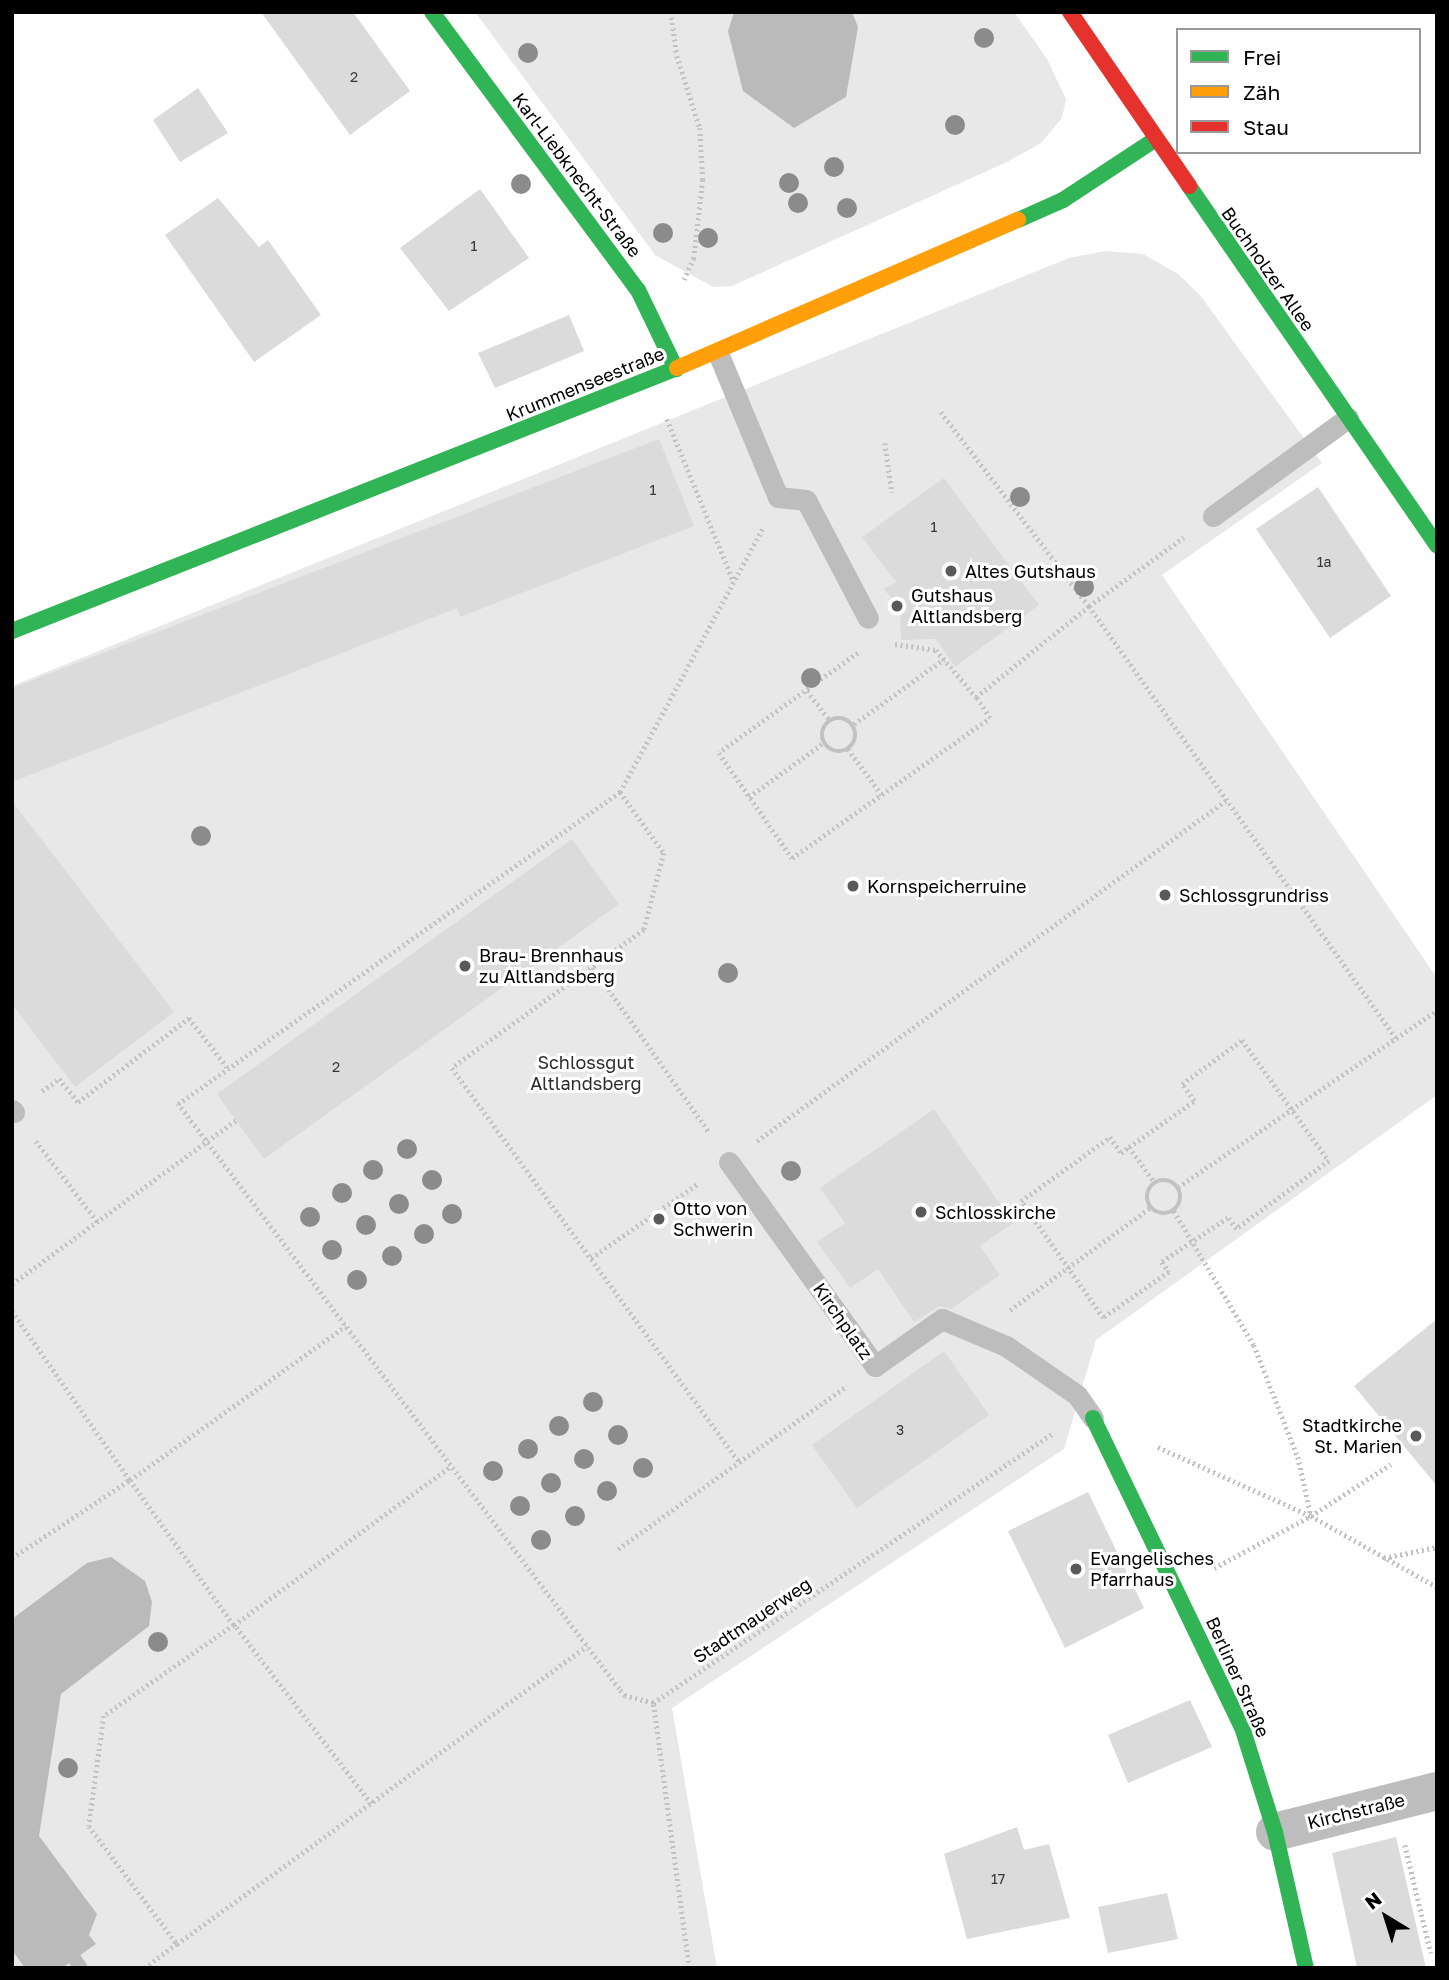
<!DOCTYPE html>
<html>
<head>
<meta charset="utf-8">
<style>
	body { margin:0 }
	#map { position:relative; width:1449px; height:1980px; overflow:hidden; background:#fff; font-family:"Golos Text",sans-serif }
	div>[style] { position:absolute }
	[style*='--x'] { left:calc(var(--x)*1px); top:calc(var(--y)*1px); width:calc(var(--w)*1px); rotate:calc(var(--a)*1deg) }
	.green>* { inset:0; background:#e8e8e8 }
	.water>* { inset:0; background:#bababa }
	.stream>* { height:14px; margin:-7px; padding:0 7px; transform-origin:7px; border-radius:7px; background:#bababa }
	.building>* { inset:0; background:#dbdbdb }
	.path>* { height:4.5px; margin-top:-2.25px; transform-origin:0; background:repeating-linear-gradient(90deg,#c2c2c2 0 2px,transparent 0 5.5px) }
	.path>.ring { margin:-2.25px; padding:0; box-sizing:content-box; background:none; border:4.5px solid #c2c2c2; border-radius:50% }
	.lane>* { height:21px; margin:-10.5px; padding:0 10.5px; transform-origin:10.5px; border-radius:10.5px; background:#bdbdbd }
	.street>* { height:38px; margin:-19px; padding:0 19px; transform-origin:19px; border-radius:19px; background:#bdbdbd }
	.fast>* { height:16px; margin:-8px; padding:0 8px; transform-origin:8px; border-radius:8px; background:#30b455 }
	.slow>* { height:16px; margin:-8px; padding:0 8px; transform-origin:8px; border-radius:8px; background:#ff9f0a }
	.jam>* { height:16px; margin:-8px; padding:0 8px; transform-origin:8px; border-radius:8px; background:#e5322d }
	.trees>* { width:20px; height:20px; margin:-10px; border-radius:50%; background:#8b8b8b }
	.dots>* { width:19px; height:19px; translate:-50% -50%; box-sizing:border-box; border:4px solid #fff; border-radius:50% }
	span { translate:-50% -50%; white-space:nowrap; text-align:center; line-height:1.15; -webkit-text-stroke:6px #fff; paint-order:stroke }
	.number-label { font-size:14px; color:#373737 }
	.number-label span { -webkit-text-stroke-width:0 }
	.street-label { font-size:18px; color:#000 }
	.poi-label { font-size:18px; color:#000 }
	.left { translate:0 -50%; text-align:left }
	.right { translate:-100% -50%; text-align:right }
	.park-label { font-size:18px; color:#2c2c2c }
	.frame { position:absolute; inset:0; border:14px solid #000; pointer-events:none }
	.legend { position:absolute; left:1176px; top:28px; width:245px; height:126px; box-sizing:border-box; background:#fff; border:2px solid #999; margin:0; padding:9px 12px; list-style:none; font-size:21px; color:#000 }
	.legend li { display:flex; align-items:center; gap:14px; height:35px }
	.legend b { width:35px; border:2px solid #999 }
	.north { position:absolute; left:1351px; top:1882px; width:70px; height:70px; -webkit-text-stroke:5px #fff; paint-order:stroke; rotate:322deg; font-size:19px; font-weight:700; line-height:28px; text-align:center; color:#000 }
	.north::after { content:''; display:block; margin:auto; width:24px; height:32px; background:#000; clip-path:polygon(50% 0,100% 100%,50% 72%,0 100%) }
</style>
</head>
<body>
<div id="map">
	<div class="green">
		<i style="clip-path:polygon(475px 12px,1014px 12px,1047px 59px,1066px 99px,1062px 118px,1041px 143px,1007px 162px,732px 286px,713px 287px,655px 255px)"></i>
		<i style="clip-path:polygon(1105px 251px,1143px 254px,1178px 274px,1200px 295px,1322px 463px,1162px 575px,1437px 978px,1437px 1095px,1096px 1340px,1064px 1449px,672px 1708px,717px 1968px,12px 1968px,12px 686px,1069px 258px)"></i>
	</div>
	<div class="water">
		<i style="clip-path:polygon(734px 12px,852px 12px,858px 27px,846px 97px,794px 128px,743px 91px,728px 31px)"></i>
		<i style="clip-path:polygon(111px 1557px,145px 1581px,152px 1602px,149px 1626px,61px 1694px,39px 1836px,97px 1914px,89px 1935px,96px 1944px,62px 1968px,25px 1968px,12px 1950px,12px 1619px,87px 1563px)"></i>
	</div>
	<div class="stream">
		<i style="--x:64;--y:1944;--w:29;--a:55"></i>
	</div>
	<div class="building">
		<i style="clip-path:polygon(261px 12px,353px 12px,410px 91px,350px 135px)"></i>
		<i style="clip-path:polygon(198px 88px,228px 133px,180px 162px,153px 120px)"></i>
		<i style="clip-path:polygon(480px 189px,529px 258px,449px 311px,400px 248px)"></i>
		<i style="clip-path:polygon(218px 198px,259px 247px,268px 240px,321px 315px,254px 362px,165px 235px)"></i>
		<i style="clip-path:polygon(569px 315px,584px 351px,495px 388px,478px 353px)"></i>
		<i style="clip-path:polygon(659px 439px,694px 526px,460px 617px,457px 608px,12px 782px,12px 688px)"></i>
		<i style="clip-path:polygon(944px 478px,1039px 605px,955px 667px,936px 639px,901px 640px,900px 610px,884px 589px,896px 582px,862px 537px)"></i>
		<i style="clip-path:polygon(1318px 487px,1391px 596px,1330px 638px,1256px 529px)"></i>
		<i style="clip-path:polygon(12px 801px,174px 1012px,75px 1087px,12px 1004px)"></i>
		<i style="clip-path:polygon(572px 839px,619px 904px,264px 1159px,217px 1094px)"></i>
		<i style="clip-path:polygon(934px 1109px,1013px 1223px,980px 1246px,1000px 1275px,951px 1309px,940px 1306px,914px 1322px,878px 1269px,850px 1288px,817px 1242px,845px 1223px,820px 1188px)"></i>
		<i style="clip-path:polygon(1437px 1319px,1437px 1486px,1354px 1386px)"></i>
		<i style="clip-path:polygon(944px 1351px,989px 1415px,857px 1508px,812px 1445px)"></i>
		<i style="clip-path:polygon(1088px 1492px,1144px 1608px,1065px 1648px,1008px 1531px)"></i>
		<i style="clip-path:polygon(1190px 1700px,1212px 1747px,1128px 1783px,1108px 1735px)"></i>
		<i style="clip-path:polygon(1017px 1827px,1024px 1850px,1049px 1844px,1070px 1918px,967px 1939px,944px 1854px)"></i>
		<i style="clip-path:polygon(1396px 1837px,1426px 1968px,1357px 1968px,1332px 1853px)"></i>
		<i style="clip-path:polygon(1167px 1893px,1178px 1939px,1108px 1953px,1098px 1907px)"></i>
	</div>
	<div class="path">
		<i style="--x:671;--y:12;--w:44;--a:82.2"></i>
		<i style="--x:677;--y:56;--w:76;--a:72.3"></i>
		<i style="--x:700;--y:128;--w:52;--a:86.7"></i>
		<i style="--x:703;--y:180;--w:79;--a:96.6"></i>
		<i style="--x:694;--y:258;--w:24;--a:114"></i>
		<i style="--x:941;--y:412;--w:244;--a:52.7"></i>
		<i style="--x:1089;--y:606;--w:530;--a:54.6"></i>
		<i style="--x:667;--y:419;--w:176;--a:67.7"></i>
		<i style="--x:885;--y:443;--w:50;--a:82"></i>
		<i style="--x:895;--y:644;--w:41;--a:8.3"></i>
		<i style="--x:936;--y:650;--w:62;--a:49.6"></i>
		<i style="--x:858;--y:653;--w:171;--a:144.3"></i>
		<i style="--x:719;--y:753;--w:128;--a:55.2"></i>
		<i style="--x:792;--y:858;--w:242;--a:-35.3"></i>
		<i style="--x:990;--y:718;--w:25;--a:-124"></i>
		<i style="--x:976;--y:697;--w:145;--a:-38.8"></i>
		<i style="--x:1089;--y:606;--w:117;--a:-36"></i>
		<i style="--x:807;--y:691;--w:36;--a:52"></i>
		<i class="ring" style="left:822px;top:718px;width:29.5px;height:29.5px"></i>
		<i style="--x:854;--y:724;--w:111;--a:-35.8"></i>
		<i style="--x:848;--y:749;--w:57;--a:53.5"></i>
		<i style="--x:620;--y:792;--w:75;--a:54.2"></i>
		<i style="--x:664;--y:853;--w:80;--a:104.6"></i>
		<i style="--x:644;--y:930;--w:236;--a:144.3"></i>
		<i style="--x:452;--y:1068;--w:487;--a:53.9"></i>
		<i style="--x:739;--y:1462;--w:132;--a:-35.1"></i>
		<i style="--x:749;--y:797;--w:90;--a:-36"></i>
		<i style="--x:593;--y:967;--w:202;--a:54.9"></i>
		<i style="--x:42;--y:1091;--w:21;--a:-35"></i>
		<i style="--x:59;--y:1079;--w:30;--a:50"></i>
		<i style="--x:78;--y:1102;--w:139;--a:-37.1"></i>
		<i style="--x:189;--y:1018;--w:62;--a:52.2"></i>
		<i style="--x:36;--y:1141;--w:101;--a:52.7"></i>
		<i style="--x:757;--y:1141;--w:582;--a:-35.98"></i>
		<i style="--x:1129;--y:1147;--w:80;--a:-35.3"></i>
		<i style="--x:1194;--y:1101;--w:21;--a:-125"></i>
		<i style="--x:1182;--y:1084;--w:74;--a:-36.3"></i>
		<i style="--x:1242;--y:1040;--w:149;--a:54.3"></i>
		<i style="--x:1329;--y:1161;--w:115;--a:143.8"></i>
		<i style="--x:1236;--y:1229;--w:14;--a:-126"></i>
		<i style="--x:1228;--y:1218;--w:79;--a:146.3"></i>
		<i style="--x:1162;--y:1262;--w:12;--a:55"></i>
		<i style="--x:1169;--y:1272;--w:80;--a:145.1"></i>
		<i style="--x:1103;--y:1318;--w:143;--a:-125"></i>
		<i style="--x:1021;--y:1201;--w:110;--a:-35.7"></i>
		<i style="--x:1110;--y:1137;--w:19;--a:55"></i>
		<i style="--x:1121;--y:1153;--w:10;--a:-37"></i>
		<i style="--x:1129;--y:1147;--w:44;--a:54.2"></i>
		<i class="ring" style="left:1147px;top:1180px;width:29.5px;height:29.5px"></i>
		<i style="--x:1178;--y:1187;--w:314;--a:-34.3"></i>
		<i style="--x:1174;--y:1211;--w:156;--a:59.2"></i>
		<i style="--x:1254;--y:1345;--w:120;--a:68.6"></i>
		<i style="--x:1298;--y:1457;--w:59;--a:77.4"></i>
		<i style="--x:591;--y:1258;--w:131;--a:-34.8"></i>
		<i style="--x:12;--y:1284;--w:278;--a:-36.2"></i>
		<i style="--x:1010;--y:1310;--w:175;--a:-36.1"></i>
		<i style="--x:12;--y:1311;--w:206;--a:55.1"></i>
		<i style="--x:130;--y:1480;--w:265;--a:-35.5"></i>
		<i style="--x:1158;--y:1447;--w:168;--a:24.3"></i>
		<i style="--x:1311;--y:1516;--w:145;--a:29.4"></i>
		<i style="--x:618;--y:1549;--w:149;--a:-35.7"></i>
		<i style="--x:12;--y:1558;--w:141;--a:-33.5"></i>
		<i style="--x:130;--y:1480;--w:178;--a:54.4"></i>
		<i style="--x:234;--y:1625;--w:159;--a:145"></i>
		<i style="--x:104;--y:1716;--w:111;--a:97.8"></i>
		<i style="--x:89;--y:1826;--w:147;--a:53.3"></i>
		<i style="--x:177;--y:1944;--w:40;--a:143"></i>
		<i style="--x:1384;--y:1558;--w:54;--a:-11.7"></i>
		<i style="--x:1214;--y:1568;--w:110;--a:-28.2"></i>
		<i style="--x:1311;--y:1516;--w:95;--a:-33"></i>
		<i style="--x:653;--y:1703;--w:29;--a:-166"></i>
		<i style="--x:625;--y:1696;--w:9;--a:-131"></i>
		<i style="--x:619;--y:1689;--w:733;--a:-127.01"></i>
		<i style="--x:178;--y:1104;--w:541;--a:-35.22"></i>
		<i style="--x:620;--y:792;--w:299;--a:-61.6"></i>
		<i style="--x:371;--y:1804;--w:225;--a:-127.4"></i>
		<i style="--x:234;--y:1625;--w:269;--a:-36.2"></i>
		<i style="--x:1405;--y:1845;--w:111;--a:76.5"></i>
		<i style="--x:177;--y:1944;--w:507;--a:-36.01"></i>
		<i style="--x:689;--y:1968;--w:267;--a:-97.7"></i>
		<i style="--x:653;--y:1703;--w:481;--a:-34"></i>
	</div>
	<div class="lane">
		<i style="--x:718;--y:353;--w:156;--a:67.4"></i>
		<i style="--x:778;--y:497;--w:28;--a:6"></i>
		<i style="--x:806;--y:500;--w:133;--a:62.3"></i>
		<i style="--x:1213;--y:516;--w:167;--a:-36"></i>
		<i style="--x:12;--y:1110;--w:3;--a:45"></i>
		<i style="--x:729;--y:1162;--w:251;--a:54.4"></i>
		<i style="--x:875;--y:1366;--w:82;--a:-35"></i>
		<i style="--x:942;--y:1319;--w:69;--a:22.9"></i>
		<i style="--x:1006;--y:1346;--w:86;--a:34.6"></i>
		<i style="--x:1077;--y:1395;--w:28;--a:55"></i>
	</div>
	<div class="street">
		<i style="--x:1275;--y:1832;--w:167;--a:-14.2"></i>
	</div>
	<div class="fast">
		<i style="--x:432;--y:12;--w:346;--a:53.5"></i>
		<i style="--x:638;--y:290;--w:88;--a:64.3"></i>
		<i style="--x:1189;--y:186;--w:437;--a:55.4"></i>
		<i style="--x:1018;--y:220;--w:49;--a:-24"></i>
		<i style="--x:1063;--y:200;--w:111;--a:-33.3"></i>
		<i style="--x:12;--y:631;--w:715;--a:-21.58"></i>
		<i style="--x:1093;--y:1418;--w:343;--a:64.3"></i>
		<i style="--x:1242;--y:1727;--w:110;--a:72.6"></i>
		<i style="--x:1275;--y:1832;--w:139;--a:77.2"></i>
	</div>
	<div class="slow">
		<i style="--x:677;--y:368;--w:372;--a:-23.5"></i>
	</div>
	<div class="jam">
		<i style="--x:1070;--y:12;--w:211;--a:55.6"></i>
	</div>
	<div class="trees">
		<i style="left:984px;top:38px"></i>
		<i style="left:528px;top:53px"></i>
		<i style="left:955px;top:125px"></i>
		<i style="left:834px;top:167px"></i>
		<i style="left:789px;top:183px"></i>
		<i style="left:521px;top:184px"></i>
		<i style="left:798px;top:203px"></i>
		<i style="left:847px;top:208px"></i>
		<i style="left:663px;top:233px"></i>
		<i style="left:708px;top:238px"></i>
		<i style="left:1020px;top:497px"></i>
		<i style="left:1084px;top:587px"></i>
		<i style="left:811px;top:678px"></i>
		<i style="left:201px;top:836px"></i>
		<i style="left:728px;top:973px"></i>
		<i style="left:407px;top:1149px"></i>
		<i style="left:373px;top:1170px"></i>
		<i style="left:791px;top:1171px"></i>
		<i style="left:432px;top:1180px"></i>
		<i style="left:342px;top:1193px"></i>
		<i style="left:399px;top:1204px"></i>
		<i style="left:452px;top:1214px"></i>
		<i style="left:310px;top:1217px"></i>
		<i style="left:366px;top:1225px"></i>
		<i style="left:424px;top:1234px"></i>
		<i style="left:332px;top:1250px"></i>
		<i style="left:392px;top:1256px"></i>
		<i style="left:357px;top:1280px"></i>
		<i style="left:593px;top:1402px"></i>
		<i style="left:559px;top:1426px"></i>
		<i style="left:618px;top:1435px"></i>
		<i style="left:528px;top:1449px"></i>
		<i style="left:584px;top:1459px"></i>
		<i style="left:643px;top:1468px"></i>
		<i style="left:493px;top:1471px"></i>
		<i style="left:551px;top:1483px"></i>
		<i style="left:607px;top:1491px"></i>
		<i style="left:520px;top:1506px"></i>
		<i style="left:575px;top:1516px"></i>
		<i style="left:541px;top:1540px"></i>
		<i style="left:158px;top:1642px"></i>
		<i style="left:68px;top:1768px"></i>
	</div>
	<div class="dots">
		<i style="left:951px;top:571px;background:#595959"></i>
		<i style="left:897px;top:606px;background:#595959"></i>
		<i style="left:853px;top:886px;background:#595959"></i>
		<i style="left:1165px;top:895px;background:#595959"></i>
		<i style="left:465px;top:966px;background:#595959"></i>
		<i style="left:921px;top:1212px;background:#595959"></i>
		<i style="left:659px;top:1219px;background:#595959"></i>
		<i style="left:1416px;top:1436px;background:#595959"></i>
		<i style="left:1076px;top:1569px;background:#595959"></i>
	</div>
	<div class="number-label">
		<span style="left:354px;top:77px">2</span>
		<span style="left:474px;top:246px">1</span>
		<span style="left:653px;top:490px">1</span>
		<span style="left:934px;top:527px">1</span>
		<span style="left:1324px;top:562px">1a</span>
		<span style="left:336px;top:1067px">2</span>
		<span style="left:900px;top:1430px">3</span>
		<span style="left:998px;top:1879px">17</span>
	</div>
	<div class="street-label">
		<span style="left:577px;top:175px;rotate:53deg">Karl-Liebknecht-Straße</span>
		<span style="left:1268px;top:269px;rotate:55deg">Buchholzer Allee</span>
		<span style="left:585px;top:384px;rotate:-22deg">Krummenseestraße</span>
		<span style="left:843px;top:1321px;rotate:55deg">Kirchplatz</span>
		<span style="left:752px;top:1620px;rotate:-34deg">Stadtmauerweg</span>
		<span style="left:1238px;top:1677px;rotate:66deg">Berliner Straße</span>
		<span style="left:1356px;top:1811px;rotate:-14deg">Kirchstraße</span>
	</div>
	<div class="poi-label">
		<span class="left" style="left:965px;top:571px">Altes Gutshaus</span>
		<span class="left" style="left:911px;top:606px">Gutshaus<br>Altlandsberg</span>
		<span class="left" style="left:867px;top:886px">Kornspeicherruine</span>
		<span class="left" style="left:1179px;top:895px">Schlossgrundriss</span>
		<span class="left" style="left:479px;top:966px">Brau- Brennhaus<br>zu Altlandsberg</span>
		<span class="left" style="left:673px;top:1219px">Otto von<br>Schwerin</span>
		<span class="left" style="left:935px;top:1212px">Schlosskirche</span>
		<span class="right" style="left:1402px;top:1436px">Stadtkirche<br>St. Marien</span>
		<span class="left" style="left:1090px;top:1569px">Evangelisches<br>Pfarrhaus</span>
	</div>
	<div class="park-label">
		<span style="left:586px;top:1073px">Schlossgut<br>Altlandsberg</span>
	</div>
	<div class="frame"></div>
	<ul class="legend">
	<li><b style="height:9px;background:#30b455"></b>Frei</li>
	<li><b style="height:9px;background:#ff9f0a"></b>Zäh</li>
	<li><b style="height:9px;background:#e5322d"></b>Stau</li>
	</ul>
	<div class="north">N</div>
</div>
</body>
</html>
